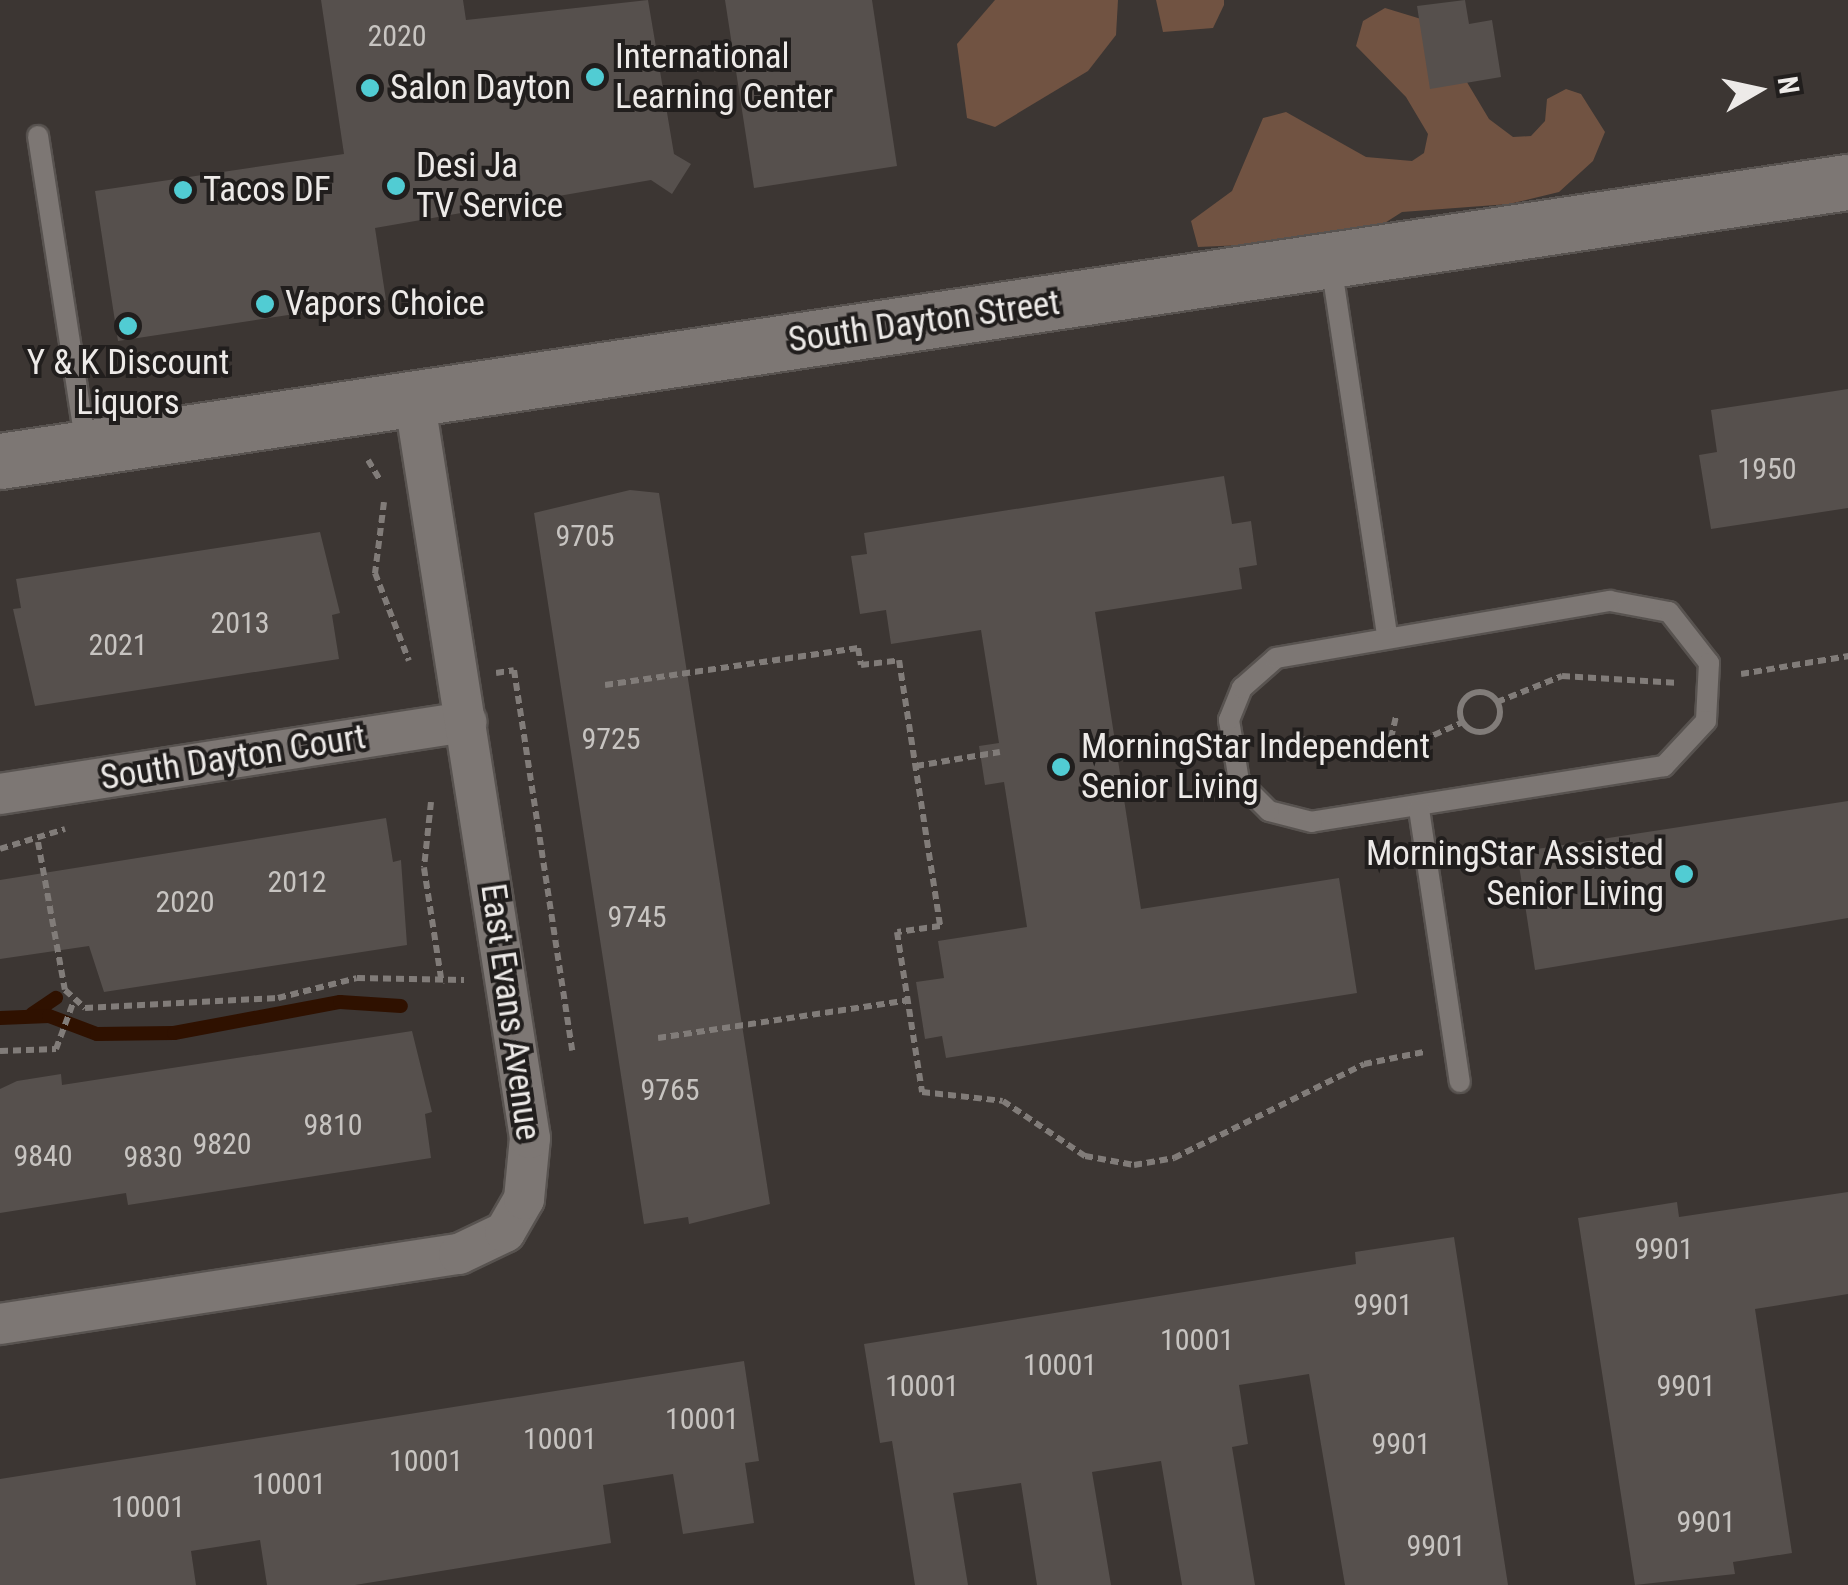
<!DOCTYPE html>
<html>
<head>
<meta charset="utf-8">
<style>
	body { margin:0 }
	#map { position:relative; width:1848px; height:1585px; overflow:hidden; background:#3c3633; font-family:"Roboto Condensed",sans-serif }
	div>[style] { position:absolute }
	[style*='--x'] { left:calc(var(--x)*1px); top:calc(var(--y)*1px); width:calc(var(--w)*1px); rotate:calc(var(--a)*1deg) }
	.green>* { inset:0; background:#715342 }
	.stream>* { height:14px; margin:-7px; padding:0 7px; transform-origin:7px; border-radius:7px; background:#2f1100 }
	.building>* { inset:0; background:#56504d }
	.path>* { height:6px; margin-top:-3px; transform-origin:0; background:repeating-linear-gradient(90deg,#817c79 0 8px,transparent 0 13px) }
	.path>.ring { margin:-3px; padding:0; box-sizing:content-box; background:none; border:6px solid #817c79; border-radius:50% }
	.roads { filter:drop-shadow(2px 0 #585350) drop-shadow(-2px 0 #585350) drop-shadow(0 2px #585350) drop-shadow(0 -2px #585350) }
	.lane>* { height:20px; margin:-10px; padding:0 10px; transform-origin:10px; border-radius:10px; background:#7d7774 }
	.street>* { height:40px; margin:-20px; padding:0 20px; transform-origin:20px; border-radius:20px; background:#7d7774 }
	.secondary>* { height:55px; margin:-27.5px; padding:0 27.5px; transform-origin:27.5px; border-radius:27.5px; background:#7d7774 }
	.dots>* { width:28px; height:28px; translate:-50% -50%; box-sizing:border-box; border:5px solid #211e1d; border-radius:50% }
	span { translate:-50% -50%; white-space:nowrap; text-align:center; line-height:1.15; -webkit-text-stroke:8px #211e1d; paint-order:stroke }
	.number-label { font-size:30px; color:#c7c4c1 }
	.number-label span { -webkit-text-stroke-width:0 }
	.poi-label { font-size:35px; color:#edeae8 }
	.left { translate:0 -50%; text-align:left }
	.right { translate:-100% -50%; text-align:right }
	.street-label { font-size:35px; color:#edeae8 }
	.north { position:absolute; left:1708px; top:40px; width:100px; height:100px; -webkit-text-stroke:8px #211e1d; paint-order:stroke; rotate:81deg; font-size:28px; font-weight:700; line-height:40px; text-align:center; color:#edeae8 }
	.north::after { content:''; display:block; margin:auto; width:35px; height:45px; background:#edeae8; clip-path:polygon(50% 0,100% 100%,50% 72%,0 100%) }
</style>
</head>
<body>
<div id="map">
	<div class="green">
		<i style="clip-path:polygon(995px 0,1118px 0,1116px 35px,1088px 71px,995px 127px,967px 118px,957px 44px)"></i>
		<i style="clip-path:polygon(1156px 0,1224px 0,1224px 5px,1213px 28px,1163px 32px)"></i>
		<i style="clip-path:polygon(1385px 8px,1431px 22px,1489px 119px,1513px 137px,1531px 136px,1545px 121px,1547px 99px,1566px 89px,1581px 94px,1605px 132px,1593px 161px,1559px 192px,1509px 204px,1402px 212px,1369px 233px,1312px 242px,1198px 247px,1191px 221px,1232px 191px,1263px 118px,1286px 112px,1366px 157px,1412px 161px,1424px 153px,1428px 134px,1406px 97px,1356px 46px,1363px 21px)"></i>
	</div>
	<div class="stream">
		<i style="--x:32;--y:1014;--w:29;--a:-34"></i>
		<i style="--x:0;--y:1018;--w:49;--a:-2.3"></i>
		<i style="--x:49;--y:1016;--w:51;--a:20.6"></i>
		<i style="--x:97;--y:1034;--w:77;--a:-0.7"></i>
		<i style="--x:174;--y:1033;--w:169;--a:-10.6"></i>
		<i style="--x:340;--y:1002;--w:61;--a:3.8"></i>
	</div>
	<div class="building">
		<i style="clip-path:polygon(321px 0,463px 0,466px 20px,648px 0,674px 154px,691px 164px,672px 194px,651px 180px,375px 228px,386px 300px,118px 341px,95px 191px,344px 154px)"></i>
		<i style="clip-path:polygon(725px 0,872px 0,897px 166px,754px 188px)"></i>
		<i style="clip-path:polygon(1465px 0,1469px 24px,1492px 20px,1501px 77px,1430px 89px,1417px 6px)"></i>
		<i style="clip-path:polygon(1848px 389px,1848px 508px,1711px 529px,1699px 455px,1717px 452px,1711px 410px)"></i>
		<i style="clip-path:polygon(1224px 476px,1232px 524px,1251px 521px,1257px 565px,1239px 568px,1242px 589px,1095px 612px,1141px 909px,1339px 878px,1357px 993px,946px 1058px,942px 1036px,925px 1039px,916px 982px,944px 978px,938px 941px,1027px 927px,1004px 782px,985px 785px,979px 746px,999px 743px,981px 630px,891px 644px,886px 610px,860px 614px,851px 556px,867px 554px,864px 533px)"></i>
		<i style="clip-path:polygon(630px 490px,659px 493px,770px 1204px,689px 1224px,688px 1217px,644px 1224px,534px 513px)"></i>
		<i style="clip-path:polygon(320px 532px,340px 613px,332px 615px,339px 659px,35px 706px,13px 609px,21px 608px,16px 579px)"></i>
		<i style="clip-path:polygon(1848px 801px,1848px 918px,1535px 970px,1517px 852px)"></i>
		<i style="clip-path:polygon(386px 818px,393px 862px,401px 860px,407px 945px,104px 992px,89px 946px,0 959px,0 880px)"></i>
		<i style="clip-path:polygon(412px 1031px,432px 1112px,425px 1114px,431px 1158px,128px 1205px,126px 1193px,0 1213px,0 1089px,17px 1081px,61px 1074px,62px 1085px)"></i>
		<i style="clip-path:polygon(1848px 1192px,1848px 1294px,1755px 1309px,1792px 1553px,1733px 1562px,1735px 1574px,1635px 1585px,1578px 1218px,1677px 1202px,1679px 1217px)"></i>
		<i style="clip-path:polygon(1454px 1237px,1508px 1585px,1345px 1585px,1309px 1374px,1239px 1385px,1248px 1444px,1232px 1447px,1255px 1585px,1182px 1585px,1161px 1461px,1092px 1472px,1111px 1585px,1037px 1585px,1021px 1483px,953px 1493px,968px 1585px,915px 1585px,892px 1441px,880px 1443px,864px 1344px,1356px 1264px,1355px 1252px)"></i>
		<i style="clip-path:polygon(744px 1361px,759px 1461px,745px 1463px,754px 1523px,683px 1534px,673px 1474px,603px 1485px,611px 1543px,478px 1565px,355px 1585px,267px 1585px,260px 1540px,191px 1551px,196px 1585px,0 1585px,0 1479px)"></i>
	</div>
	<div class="path">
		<i style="--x:368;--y:460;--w:23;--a:59"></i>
		<i style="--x:384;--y:502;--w:72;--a:97.2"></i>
		<i style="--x:375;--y:573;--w:94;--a:68.9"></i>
		<i style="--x:496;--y:673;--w:18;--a:-9"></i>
		<i style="--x:514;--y:670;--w:385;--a:81.3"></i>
		<i style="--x:1741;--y:674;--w:109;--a:-9.5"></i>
		<i style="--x:605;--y:685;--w:256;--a:-8.3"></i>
		<i style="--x:858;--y:648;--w:17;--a:80"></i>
		<i style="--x:861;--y:665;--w:38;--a:-7"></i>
		<i style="--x:899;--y:660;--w:269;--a:81.2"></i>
		<i style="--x:940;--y:926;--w:43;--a:172.1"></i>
		<i style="--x:897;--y:932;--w:162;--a:81.1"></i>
		<i style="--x:922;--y:1092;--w:81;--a:6.3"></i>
		<i style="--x:1003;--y:1101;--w:99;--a:33.9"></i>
		<i style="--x:1085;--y:1156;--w:50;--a:10.4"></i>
		<i style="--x:1134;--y:1165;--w:41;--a:-9.9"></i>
		<i style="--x:1174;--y:1158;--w:212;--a:-26.3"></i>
		<i style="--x:1364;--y:1064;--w:61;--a:-11.3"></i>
		<i class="ring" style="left:1460px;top:692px;width:34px;height:34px"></i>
		<i style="--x:1497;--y:702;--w:70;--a:-21.8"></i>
		<i style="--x:1562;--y:676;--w:117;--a:3.4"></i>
		<i style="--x:1264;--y:745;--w:37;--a:-9"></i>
		<i style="--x:1301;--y:739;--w:98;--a:7.1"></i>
		<i style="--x:1398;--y:751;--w:71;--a:-24"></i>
		<i style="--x:1388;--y:751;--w:35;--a:-77"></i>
		<i style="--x:916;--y:766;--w:85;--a:-9.5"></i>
		<i style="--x:431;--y:802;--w:66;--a:96.1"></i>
		<i style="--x:424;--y:868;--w:117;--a:81.2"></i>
		<i style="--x:38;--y:842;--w:150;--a:79.7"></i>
		<i style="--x:65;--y:990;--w:27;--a:42"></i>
		<i style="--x:85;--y:1008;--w:193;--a:-3"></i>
		<i style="--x:278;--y:998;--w:81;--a:-14.2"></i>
		<i style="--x:357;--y:978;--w:107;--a:1.1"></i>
		<i style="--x:0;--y:849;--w:68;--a:-17.1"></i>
		<i style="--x:658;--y:1038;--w:253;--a:-8.6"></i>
		<i style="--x:0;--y:1051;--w:56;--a:-2"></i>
		<i style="--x:56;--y:1049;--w:49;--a:-69.7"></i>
	</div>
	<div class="roads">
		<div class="lane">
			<i style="--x:38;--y:136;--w:313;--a:81.2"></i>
			<i style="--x:1331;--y:264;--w:374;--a:81.4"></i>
			<i style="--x:1610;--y:601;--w:60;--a:10.6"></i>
			<i style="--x:1669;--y:612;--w:65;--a:51.9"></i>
			<i style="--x:1709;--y:663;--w:58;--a:93"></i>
			<i style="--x:1706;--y:721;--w:62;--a:133"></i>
			<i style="--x:1664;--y:766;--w:356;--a:171"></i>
			<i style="--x:1312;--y:822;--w:44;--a:-165.7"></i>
			<i style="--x:1269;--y:811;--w:42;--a:-135"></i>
			<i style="--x:1239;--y:781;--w:62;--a:-99.3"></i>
			<i style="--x:1229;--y:720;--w:35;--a:-68"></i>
			<i style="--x:1242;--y:688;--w:45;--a:-41.4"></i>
			<i style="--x:1276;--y:658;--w:339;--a:-9.7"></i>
			<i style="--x:1419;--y:809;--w:276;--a:81.5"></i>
		</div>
		<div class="street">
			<i style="--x:0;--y:794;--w:472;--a:-8.8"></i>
			<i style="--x:0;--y:1324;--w:464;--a:-8.7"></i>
			<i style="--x:459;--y:1254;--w:51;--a:-25.6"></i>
			<i style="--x:505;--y:1232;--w:38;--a:-60"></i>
			<i style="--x:524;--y:1199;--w:61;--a:-84.4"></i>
			<i style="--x:530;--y:1138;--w:750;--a:-98.9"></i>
		</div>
		<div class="secondary">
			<i style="--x:0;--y:461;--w:1869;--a:-8.59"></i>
		</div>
	</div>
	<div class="dots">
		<i style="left:595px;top:77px;background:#51ccd3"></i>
		<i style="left:370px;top:88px;background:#51ccd3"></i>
		<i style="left:396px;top:186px;background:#51ccd3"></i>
		<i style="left:183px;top:190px;background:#51ccd3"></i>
		<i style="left:265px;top:304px;background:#51ccd3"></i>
		<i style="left:128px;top:326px;background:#51ccd3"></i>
		<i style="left:1061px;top:767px;background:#51ccd3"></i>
		<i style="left:1684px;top:874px;background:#51ccd3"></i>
	</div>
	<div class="number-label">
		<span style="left:397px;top:36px">2020</span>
		<span style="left:1767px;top:469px">1950</span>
		<span style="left:585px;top:536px">9705</span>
		<span style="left:240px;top:623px">2013</span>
		<span style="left:118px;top:645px">2021</span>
		<span style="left:611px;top:739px">9725</span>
		<span style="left:297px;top:882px">2012</span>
		<span style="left:185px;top:902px">2020</span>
		<span style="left:637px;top:917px">9745</span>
		<span style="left:670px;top:1090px">9765</span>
		<span style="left:333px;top:1125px">9810</span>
		<span style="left:222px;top:1144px">9820</span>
		<span style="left:43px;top:1156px">9840</span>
		<span style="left:153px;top:1157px">9830</span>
		<span style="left:1664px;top:1249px">9901</span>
		<span style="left:1383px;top:1305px">9901</span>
		<span style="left:1197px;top:1340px">10001</span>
		<span style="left:1060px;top:1365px">10001</span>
		<span style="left:922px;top:1386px">10001</span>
		<span style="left:1686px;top:1386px">9901</span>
		<span style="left:702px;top:1419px">10001</span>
		<span style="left:560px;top:1439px">10001</span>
		<span style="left:1401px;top:1444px">9901</span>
		<span style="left:426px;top:1461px">10001</span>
		<span style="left:289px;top:1484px">10001</span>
		<span style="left:148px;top:1507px">10001</span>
		<span style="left:1706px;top:1522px">9901</span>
		<span style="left:1436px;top:1546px">9901</span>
	</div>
	<div class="poi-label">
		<span class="left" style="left:615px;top:77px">International<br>Learning Center</span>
		<span class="left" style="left:390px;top:88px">Salon Dayton</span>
		<span class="left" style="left:416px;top:186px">Desi Ja<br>TV Service</span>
		<span class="left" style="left:203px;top:190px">Tacos DF</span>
		<span class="left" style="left:285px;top:304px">Vapors Choice</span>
		<span style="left:128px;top:383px">Y &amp; K Discount<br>Liquors</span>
		<span class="left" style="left:1081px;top:767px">MorningStar Independent<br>Senior Living</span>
		<span class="right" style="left:1664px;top:874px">MorningStar Assisted<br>Senior Living</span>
	</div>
	<div class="street-label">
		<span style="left:924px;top:322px;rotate:-8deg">South Dayton Street</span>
		<span style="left:233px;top:758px;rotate:-9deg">South Dayton Court</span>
		<span style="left:510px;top:1012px;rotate:82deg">East Evans Avenue</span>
	</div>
	<div class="north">N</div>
</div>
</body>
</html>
